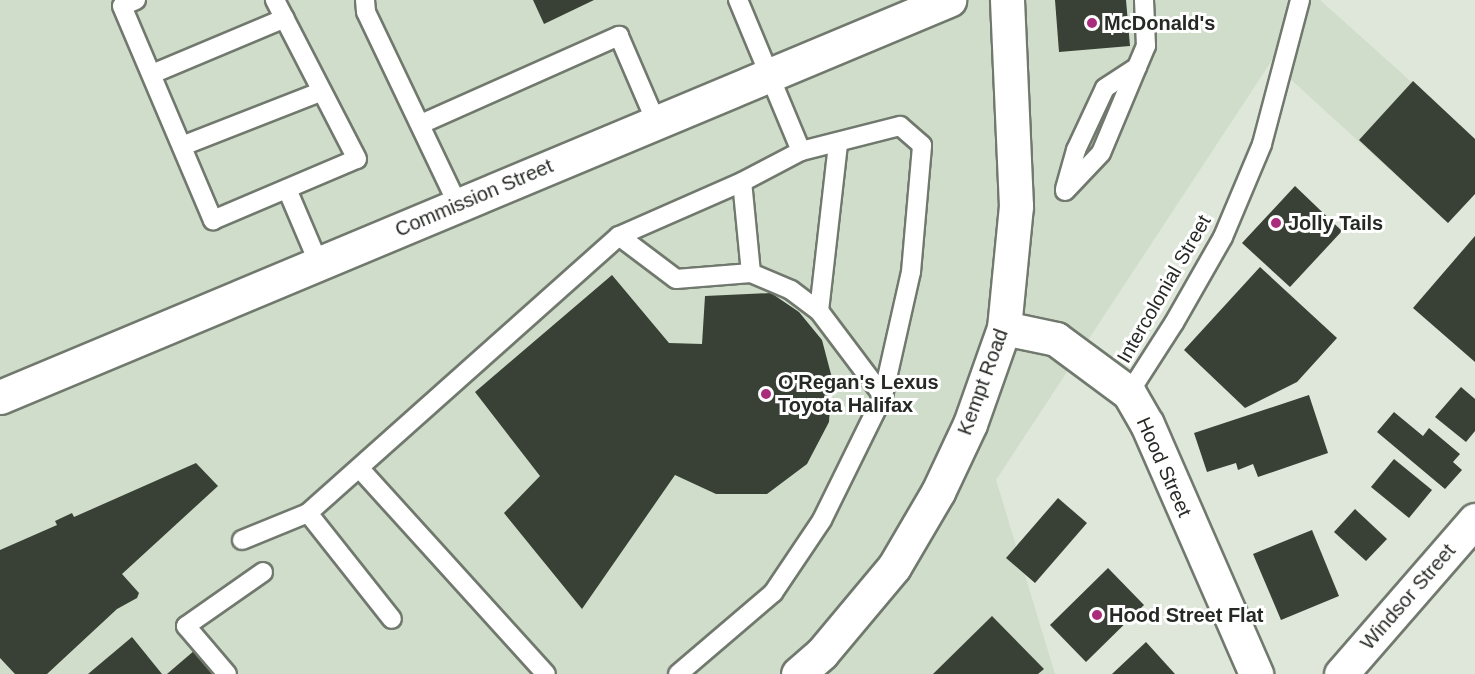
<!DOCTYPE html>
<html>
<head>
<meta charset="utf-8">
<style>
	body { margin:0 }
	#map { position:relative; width:1475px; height:674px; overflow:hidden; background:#dee7da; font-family:Helvetica,sans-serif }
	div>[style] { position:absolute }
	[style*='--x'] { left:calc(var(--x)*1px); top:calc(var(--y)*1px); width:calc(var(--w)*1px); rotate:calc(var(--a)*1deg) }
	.built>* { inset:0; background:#d0ddca }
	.building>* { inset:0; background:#394036 }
	.roads { filter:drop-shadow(2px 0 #71796e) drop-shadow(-2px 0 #71796e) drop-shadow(0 2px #71796e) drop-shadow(0 -2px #71796e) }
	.service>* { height:18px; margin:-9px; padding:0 9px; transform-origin:9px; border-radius:9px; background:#fff }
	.minor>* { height:33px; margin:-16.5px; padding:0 16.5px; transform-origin:16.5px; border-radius:16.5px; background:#fff }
	.tertiary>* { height:33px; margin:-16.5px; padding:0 16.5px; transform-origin:16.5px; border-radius:16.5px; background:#fff }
	.dots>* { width:16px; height:16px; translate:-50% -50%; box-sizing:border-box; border:3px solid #fff; border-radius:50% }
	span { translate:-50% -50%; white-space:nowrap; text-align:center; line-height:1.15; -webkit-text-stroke:6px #fff; paint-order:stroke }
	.poi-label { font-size:20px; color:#262925; font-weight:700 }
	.left { translate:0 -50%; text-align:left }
	.street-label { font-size:20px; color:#262925 }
</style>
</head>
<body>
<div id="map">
	<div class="built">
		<i style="clip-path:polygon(0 0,1320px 0,1475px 139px,1475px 194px,1448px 223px,1286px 75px,1303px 13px,996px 480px,1055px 674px,0 674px)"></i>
	</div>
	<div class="building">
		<i style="clip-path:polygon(533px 0,594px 0,544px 24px)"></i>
		<i style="clip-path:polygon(1055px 0,1126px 0,1130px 46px,1059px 52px)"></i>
		<i style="clip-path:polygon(1413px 81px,1475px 139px,1475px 194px,1448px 223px,1359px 140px)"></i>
		<i style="clip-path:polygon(1295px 186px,1342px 231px,1290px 287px,1242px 243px)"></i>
		<i style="clip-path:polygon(1475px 236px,1475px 362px,1413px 308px)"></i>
		<i style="clip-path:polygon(1260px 267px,1337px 338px,1297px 382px,1245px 408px,1184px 350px)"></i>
		<i style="clip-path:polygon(612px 275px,669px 343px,702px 344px,705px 296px,771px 293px,799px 312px,822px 340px,832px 378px,829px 422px,807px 464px,767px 494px,716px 494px,675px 475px,582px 609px,504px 513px,540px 476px,475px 392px)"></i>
		<i style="clip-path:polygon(1461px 387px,1475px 399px,1475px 431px,1466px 442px,1435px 417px)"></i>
		<i style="clip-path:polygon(1309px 395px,1328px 453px,1258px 477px,1253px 464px,1238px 470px,1236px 463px,1207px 472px,1194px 433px)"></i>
		<i style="clip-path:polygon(1394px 412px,1423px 436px,1429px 428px,1460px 454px,1453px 462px,1462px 470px,1445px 489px,1377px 432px)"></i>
		<i style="clip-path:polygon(1394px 459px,1432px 490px,1409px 518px,1371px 487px)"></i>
		<i style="clip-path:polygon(196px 463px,218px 486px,122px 574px,139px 593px,137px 598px,117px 609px,47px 674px,15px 674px,0 658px,0 550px,57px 525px,55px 521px,72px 513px,74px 517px)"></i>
		<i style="clip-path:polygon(1058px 498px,1087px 523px,1035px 583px,1006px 558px)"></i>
		<i style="clip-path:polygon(1355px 509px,1387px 539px,1366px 561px,1334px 532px)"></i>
		<i style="clip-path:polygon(1312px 530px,1339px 596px,1281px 620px,1253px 554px)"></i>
		<i style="clip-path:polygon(1108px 568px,1144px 605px,1086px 662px,1050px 625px)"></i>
		<i style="clip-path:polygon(992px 616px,1044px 669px,1038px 674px,933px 674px)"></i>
		<i style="clip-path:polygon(132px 637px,162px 674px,88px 674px)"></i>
		<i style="clip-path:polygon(1146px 642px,1175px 674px,1112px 674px)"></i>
		<i style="clip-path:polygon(195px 650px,215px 674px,167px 674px)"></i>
	</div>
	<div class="roads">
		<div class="service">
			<i style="--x:136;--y:0;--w:15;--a:157"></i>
			<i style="--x:122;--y:6;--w:233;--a:67"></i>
			<i style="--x:213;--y:220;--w:156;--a:-23"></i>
			<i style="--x:357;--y:159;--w:179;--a:-117.3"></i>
			<i style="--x:365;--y:0;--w:12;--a:85"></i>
			<i style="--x:366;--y:12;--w:214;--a:64.5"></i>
			<i style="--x:152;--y:74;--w:144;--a:-22.8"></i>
			<i style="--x:421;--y:124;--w:217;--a:-24"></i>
			<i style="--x:619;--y:36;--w:94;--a:66.7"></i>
			<i style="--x:182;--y:146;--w:150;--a:-21.4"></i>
			<i style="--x:287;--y:189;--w:82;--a:66.9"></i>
			<i style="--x:1065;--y:189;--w:41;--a:-74.2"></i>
			<i style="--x:1076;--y:150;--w:68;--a:-64.9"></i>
			<i style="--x:1105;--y:88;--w:38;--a:-33"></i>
			<i style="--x:1065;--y:191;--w:52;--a:-46.5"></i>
			<i style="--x:1101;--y:153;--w:93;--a:-67.3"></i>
			<i style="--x:1137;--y:67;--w:23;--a:-67"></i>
			<i style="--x:1146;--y:46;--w:46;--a:-92.5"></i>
			<i style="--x:619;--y:236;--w:71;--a:37"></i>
			<i style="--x:676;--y:279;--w:75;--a:-4.6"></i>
			<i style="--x:751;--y:273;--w:43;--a:23"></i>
			<i style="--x:791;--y:290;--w:35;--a:37"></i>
			<i style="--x:819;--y:311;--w:106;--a:53"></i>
			<i style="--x:751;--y:273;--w:91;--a:-95.6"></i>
			<i style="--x:742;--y:182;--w:67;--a:-27.7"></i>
			<i style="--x:819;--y:311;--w:169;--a:-83.5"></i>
			<i style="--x:1129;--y:393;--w:83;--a:-57.3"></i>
			<i style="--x:1174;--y:323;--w:99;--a:-60.3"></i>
			<i style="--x:1223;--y:237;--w:101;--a:-67.2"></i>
			<i style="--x:1262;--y:144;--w:149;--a:-75.2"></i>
			<i style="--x:361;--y:470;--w:275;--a:47.8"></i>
			<i style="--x:308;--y:513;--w:135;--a:51.6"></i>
			<i style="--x:242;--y:540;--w:71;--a:-22.2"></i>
			<i style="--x:308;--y:513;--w:416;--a:-41.7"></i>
			<i style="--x:619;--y:236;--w:134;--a:-23.7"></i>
			<i style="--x:227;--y:674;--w:63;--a:-130.5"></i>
			<i style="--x:186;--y:626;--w:94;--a:-35"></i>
			<i style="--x:678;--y:674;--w:125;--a:-40.5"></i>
			<i style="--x:773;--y:593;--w:88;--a:-56.1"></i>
			<i style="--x:822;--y:520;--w:138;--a:-63.8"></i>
			<i style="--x:883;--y:396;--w:127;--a:-77.3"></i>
			<i style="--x:911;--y:272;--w:127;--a:-85"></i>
			<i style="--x:922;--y:145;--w:29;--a:-139"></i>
			<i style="--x:900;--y:126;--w:102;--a:165.8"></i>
			<i style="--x:801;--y:151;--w:164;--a:-112.6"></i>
		</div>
		<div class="minor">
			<i style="--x:1004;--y:328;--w:53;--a:11.9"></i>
			<i style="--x:1056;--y:339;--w:91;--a:36.5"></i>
			<i style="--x:1129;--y:393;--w:36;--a:60"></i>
			<i style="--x:1147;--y:424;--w:273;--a:66.4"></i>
			<i style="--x:0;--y:397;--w:1029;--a:-22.7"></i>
		</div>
		<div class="tertiary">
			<i style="--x:798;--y:674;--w:32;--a:-41"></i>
			<i style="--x:822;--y:653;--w:112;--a:-50.1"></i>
			<i style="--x:894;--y:567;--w:87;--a:-59.6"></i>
			<i style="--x:938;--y:492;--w:75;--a:-64.8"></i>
			<i style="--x:970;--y:424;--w:102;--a:-70.5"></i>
			<i style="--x:1004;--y:328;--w:123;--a:-84.4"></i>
			<i style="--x:1016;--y:206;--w:206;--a:-92.5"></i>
			<i style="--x:1341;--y:674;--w:204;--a:-49"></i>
		</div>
	</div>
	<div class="dots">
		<i style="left:1092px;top:23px;background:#aa2d7d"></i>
		<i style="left:1276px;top:223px;background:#aa2d7d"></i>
		<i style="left:766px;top:394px;background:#aa2d7d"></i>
		<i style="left:1097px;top:615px;background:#aa2d7d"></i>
	</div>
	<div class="poi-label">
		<span class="left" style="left:1104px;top:23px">McDonald's</span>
		<span class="left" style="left:1288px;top:223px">Jolly Tails</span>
		<span class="left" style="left:778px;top:394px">O'Regan's Lexus<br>Toyota Halifax</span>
		<span class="left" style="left:1109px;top:615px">Hood Street Flat</span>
	</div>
	<div class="street-label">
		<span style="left:474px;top:198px;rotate:-23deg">Commission Street</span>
		<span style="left:1164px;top:289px;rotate:-60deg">Intercolonial Street</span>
		<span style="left:983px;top:382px;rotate:-70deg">Kempt Road</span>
		<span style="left:1164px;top:467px;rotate:66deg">Hood Street</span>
		<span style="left:1408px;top:597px;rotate:-49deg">Windsor Street</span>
	</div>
</div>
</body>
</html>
